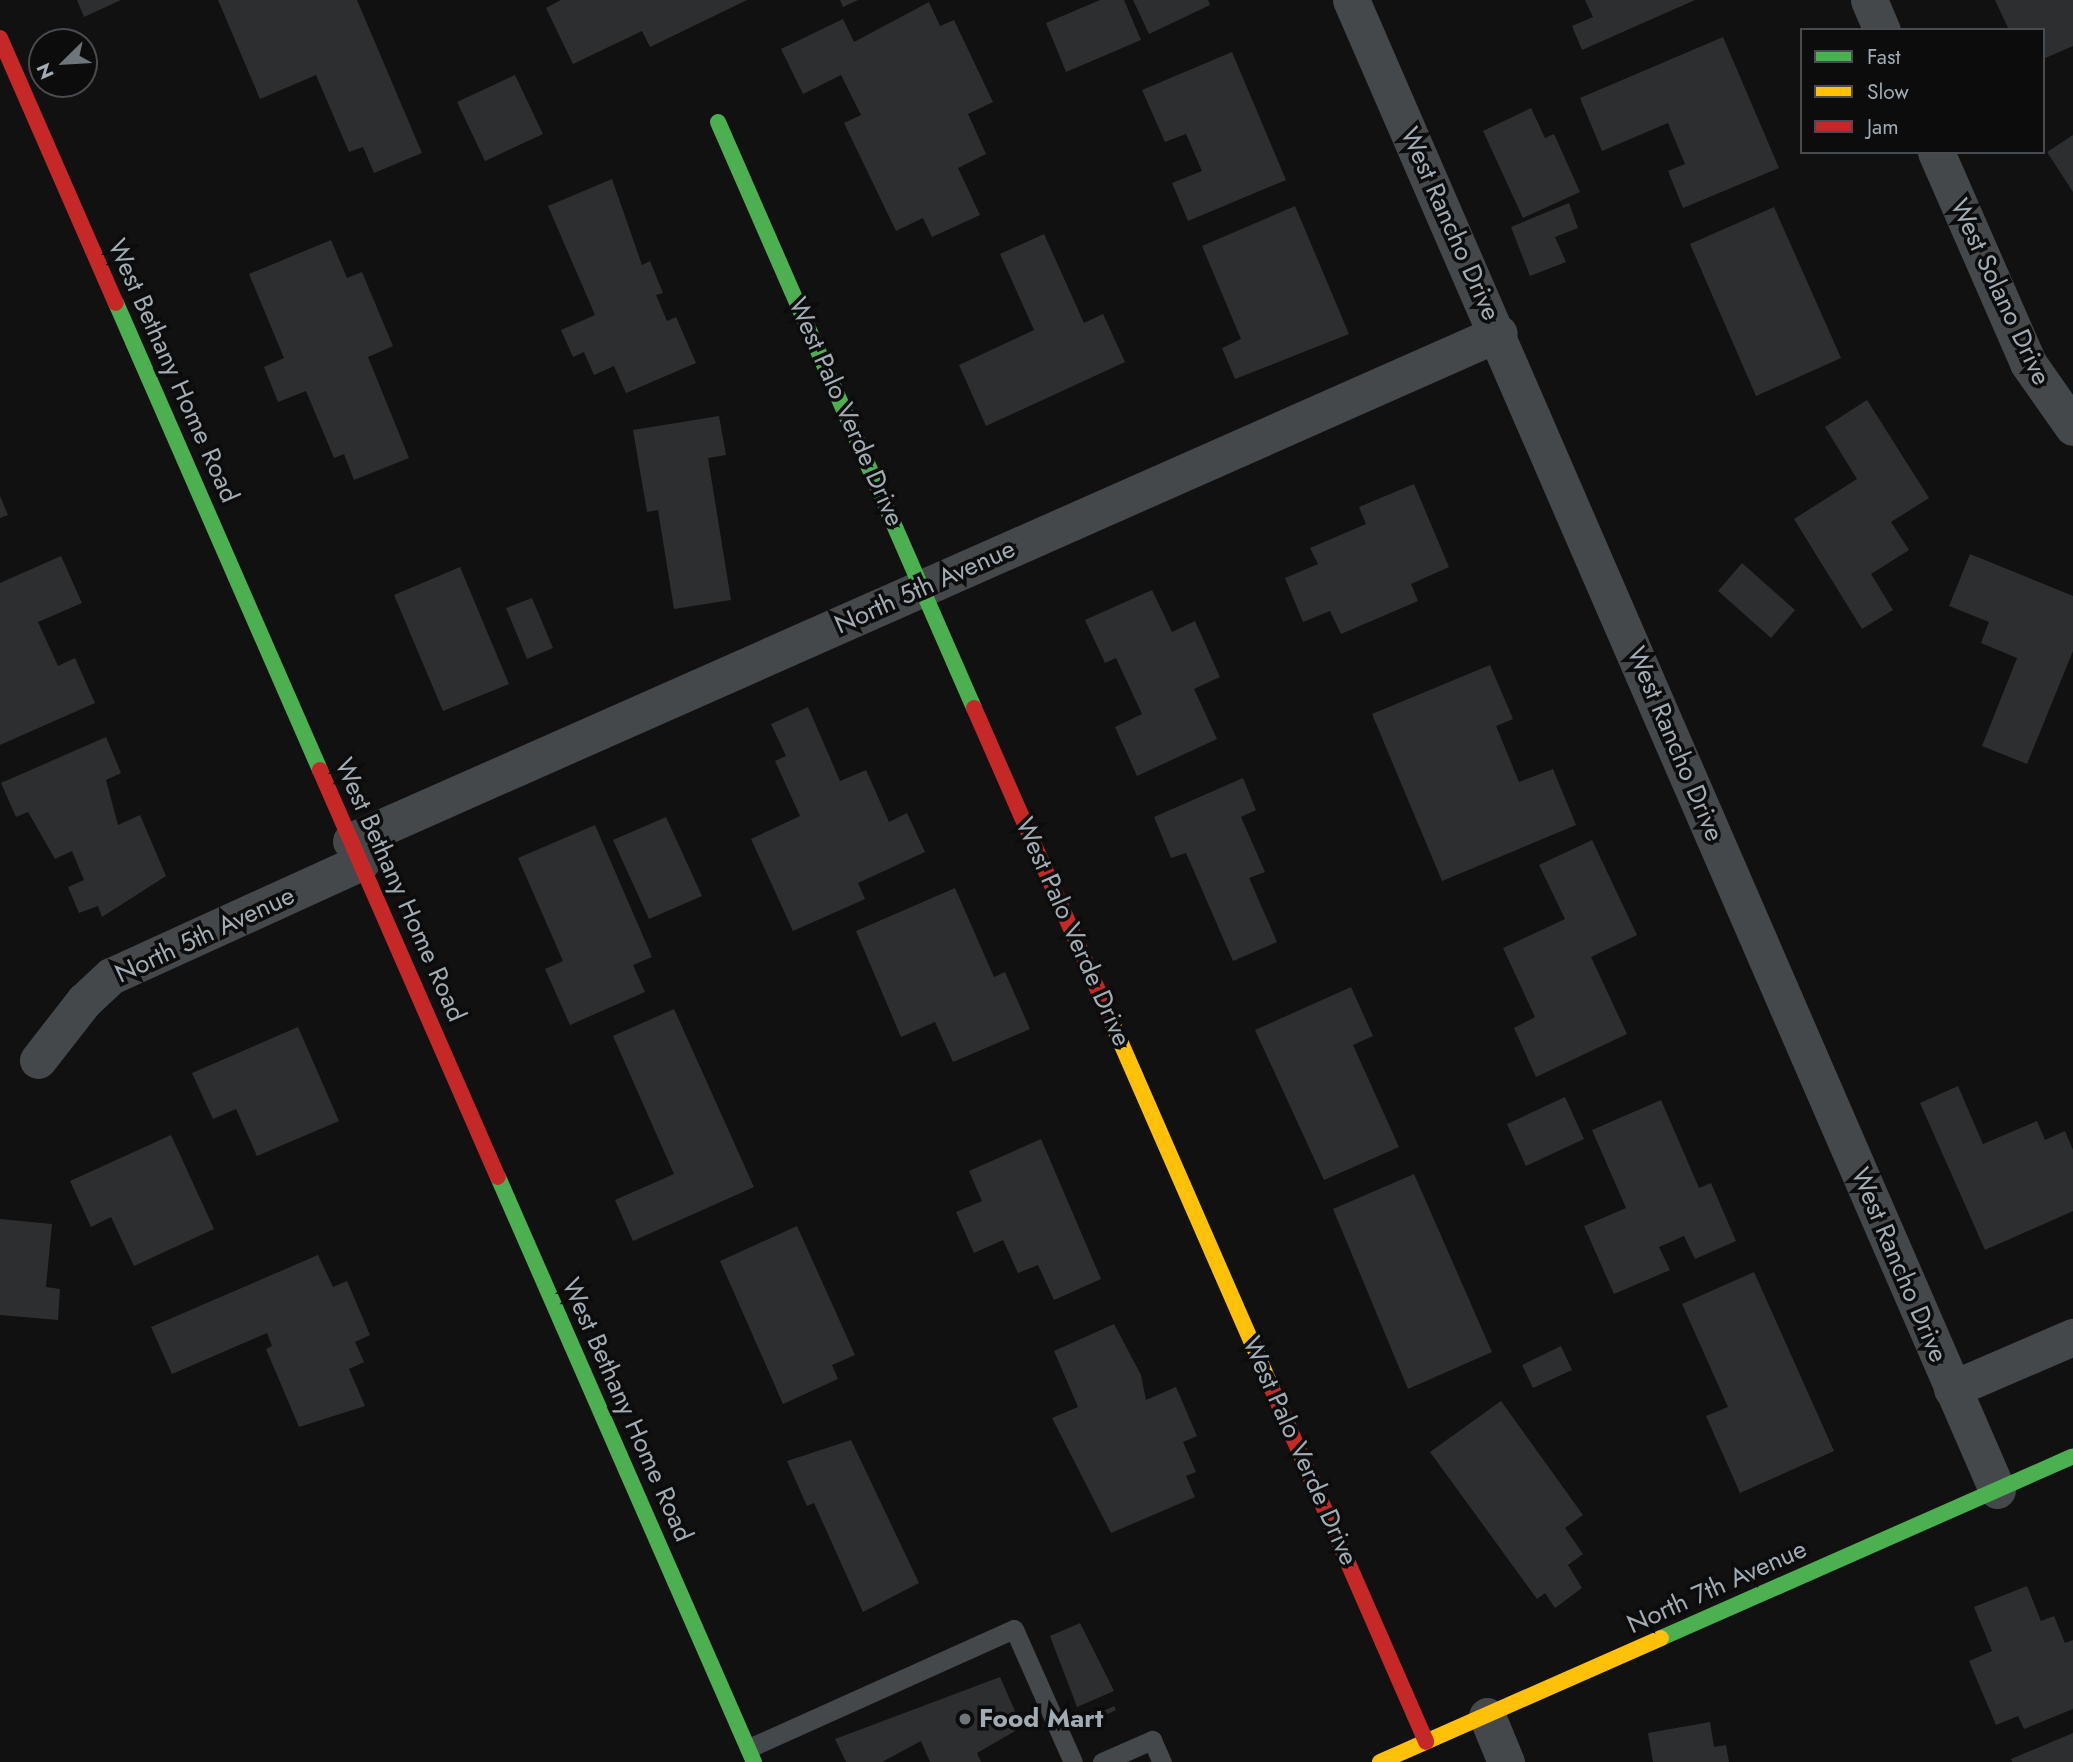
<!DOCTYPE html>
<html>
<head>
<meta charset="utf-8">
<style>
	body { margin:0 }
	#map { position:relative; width:2073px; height:1762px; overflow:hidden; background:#111; font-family:Jost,sans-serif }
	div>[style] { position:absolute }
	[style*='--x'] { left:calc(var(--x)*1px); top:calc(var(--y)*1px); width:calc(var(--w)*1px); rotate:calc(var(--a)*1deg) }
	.building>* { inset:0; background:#2d2e30 }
	.lane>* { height:19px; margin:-9.5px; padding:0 9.5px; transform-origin:9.5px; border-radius:9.5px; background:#45484a }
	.street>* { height:37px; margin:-18.5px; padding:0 18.5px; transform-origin:18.5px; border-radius:18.5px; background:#45484a }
	.fast>* { height:16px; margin:-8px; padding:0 8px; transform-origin:8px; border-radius:8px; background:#4caf50 }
	.slow>* { height:16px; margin:-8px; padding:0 8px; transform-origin:8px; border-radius:8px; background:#ffc107 }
	.jam>* { height:16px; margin:-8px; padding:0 8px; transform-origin:8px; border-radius:8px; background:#c62828 }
	.dots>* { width:19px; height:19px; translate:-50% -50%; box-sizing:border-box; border:4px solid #0c0c0d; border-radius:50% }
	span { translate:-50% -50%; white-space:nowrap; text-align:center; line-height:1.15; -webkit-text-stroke:7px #0c0c0d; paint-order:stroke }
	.street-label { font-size:26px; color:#a1acb4 }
	.poi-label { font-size:26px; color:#a1acb4; font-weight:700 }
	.left { translate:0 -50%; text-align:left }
	.legend { position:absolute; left:1800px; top:28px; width:245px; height:126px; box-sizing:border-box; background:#0c0c0d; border:2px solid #484c50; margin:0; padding:9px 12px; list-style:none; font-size:21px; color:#a1acb4 }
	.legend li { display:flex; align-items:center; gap:14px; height:35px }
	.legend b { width:35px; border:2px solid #484c50 }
	.north { position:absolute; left:28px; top:28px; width:70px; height:70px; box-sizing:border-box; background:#0c0c0d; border:2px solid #484c50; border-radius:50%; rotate:246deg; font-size:19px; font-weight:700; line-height:28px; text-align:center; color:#a1acb4 }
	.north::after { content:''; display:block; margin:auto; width:24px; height:32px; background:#6f767b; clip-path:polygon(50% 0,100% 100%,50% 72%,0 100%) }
</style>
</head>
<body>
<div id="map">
	<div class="building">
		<i style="clip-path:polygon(77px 0,121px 0,84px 17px)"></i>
		<i style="clip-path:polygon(218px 0,357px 0,422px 153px,374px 173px,363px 147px,349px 152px,316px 75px,260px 99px)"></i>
		<i style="clip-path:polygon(561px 0,747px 0,650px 47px,642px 31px,573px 64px,546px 8px)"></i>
		<i style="clip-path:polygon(840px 0,858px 0,843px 7px)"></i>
		<i style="clip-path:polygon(1100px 0,1124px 0,1141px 40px,1066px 72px,1046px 23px)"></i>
		<i style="clip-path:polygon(1133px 0,1208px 0,1210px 5px,1149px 34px)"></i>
		<i style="clip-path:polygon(1585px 0,1695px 0,1582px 50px,1572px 26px,1593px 17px)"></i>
		<i style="clip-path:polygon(1995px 0,2073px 0,2073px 46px,2043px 59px,2043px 30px,2009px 30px)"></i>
		<i style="clip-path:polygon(929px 2px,940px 26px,954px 20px,993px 102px,968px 114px,986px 154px,958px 168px,980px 215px,932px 237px,923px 218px,896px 231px,844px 123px,861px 115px,841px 75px,803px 94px,781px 49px,843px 19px,854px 42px)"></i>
		<i style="clip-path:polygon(1723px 37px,1779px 168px,1683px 208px,1668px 171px,1685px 164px,1668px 123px,1602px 151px,1580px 98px)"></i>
		<i style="clip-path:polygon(1232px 52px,1286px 180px,1188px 221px,1172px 183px,1202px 171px,1186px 134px,1165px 142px,1142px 90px)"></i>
		<i style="clip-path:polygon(515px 75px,543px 134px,485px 161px,457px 102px)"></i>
		<i style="clip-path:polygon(1531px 108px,1545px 138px,1554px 134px,1580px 192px,1523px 218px,1483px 131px)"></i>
		<i style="clip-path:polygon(2073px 135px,2073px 192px,2047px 152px)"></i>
		<i style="clip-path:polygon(612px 179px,642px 265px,650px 261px,663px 293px,656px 295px,667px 321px,676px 317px,696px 363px,626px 393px,614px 366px,594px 375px,584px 352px,573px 357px,561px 330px,595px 315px,548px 206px)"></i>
		<i style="clip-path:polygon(1569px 203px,1578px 228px,1555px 237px,1566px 262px,1530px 276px,1511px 227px)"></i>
		<i style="clip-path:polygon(1295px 206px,1349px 334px,1235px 379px,1222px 348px,1241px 339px,1202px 246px)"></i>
		<i style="clip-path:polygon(1774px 207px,1841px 358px,1756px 396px,1690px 244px)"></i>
		<i style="clip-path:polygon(1044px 234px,1084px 323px,1103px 314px,1125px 362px,986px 426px,959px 365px,1034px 330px,1000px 254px)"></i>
		<i style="clip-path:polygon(331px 240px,347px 278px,362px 272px,393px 346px,368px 357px,409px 458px,354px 480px,344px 454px,334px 458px,306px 391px,278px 402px,264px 367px,284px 358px,249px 274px)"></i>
		<i style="clip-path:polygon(1867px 400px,1929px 498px,1891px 522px,1909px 550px,1871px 574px,1893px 610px,1862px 629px,1794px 519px,1857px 479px,1825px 427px)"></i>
		<i style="clip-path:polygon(719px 416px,726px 455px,708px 458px,731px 600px,674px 609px,658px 510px,647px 512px,633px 430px)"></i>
		<i style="clip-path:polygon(1414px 484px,1449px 567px,1411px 584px,1418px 601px,1341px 634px,1330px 611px,1303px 622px,1285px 578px,1318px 564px,1310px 548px,1366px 524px,1359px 507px)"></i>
		<i style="clip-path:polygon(0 496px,8px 515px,0 518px)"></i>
		<i style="clip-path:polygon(1970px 554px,2073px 596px,2073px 651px,2027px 764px,1982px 746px,2017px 658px,1981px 643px,1989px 622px,1949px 606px)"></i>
		<i style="clip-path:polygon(61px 556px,82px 603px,38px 622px,58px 666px,75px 658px,95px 703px,0 745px,0 583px)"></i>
		<i style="clip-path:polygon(1742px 563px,1795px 610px,1771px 638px,1718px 591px)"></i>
		<i style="clip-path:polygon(460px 567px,509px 684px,443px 711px,394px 595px)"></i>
		<i style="clip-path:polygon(1152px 590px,1172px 632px,1195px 621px,1220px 677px,1194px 689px,1217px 739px,1137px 776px,1115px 727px,1142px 714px,1116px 658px,1105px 663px,1085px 620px)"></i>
		<i style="clip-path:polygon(532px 598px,553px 648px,527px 659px,506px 608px)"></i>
		<i style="clip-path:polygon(1490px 665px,1513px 719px,1496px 726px,1519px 782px,1553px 769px,1576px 825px,1442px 881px,1372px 714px)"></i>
		<i style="clip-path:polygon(808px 707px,840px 781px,866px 770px,889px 822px,907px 813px,925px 852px,858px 883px,865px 899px,793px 931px,751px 839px,800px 816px,775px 761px,786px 756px,771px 724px)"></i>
		<i style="clip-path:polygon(106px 737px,121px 773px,106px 780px,118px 825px,140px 815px,166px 876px,102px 917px,98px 906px,79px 913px,68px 887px,84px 880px,72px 851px,55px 859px,28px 812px,16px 817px,1px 783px)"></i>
		<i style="clip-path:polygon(1243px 778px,1256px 810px,1241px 817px,1265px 872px,1249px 878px,1277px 942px,1233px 961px,1186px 853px,1171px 858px,1154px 817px)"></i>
		<i style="clip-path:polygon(666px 817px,702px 896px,649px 919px,613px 840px)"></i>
		<i style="clip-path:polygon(595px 825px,652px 957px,633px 965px,645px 992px,570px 1025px,545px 969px,563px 961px,518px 858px)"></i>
		<i style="clip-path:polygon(1592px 840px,1637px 935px,1591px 957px,1627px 1034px,1536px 1077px,1514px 1028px,1535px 1017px,1503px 948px,1565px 919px,1539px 865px)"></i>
		<i style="clip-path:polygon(955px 888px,994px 977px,1005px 972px,1030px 1029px,953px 1062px,935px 1022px,901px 1037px,856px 931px)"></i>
		<i style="clip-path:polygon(1351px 987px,1373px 1036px,1353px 1045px,1399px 1147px,1324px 1180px,1255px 1030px)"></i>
		<i style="clip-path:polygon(674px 1009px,754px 1187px,633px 1241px,615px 1200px,674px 1174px,613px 1036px)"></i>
		<i style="clip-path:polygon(298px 1027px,339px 1121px,257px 1156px,236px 1109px,213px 1119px,192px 1073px)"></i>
		<i style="clip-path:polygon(1958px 1086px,1983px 1144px,2037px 1121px,2045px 1140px,2065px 1131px,2073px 1150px,2073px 1211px,1985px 1250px,1920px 1103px)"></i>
		<i style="clip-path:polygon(1565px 1097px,1584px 1139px,1526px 1166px,1507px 1124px)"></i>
		<i style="clip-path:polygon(1661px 1100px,1699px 1188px,1711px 1183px,1736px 1241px,1695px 1259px,1684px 1236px,1659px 1247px,1670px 1270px,1614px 1294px,1584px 1226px,1626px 1208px,1592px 1130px)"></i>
		<i style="clip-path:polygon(171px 1135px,214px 1229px,134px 1266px,111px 1217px,91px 1227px,70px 1181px)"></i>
		<i style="clip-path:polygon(1041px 1139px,1101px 1279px,1054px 1300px,1038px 1265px,1018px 1273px,1003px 1240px,974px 1253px,956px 1212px,982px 1201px,969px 1171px)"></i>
		<i style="clip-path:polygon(1414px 1174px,1492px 1352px,1408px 1389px,1333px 1209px)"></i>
		<i style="clip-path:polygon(0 1219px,52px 1224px,46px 1287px,60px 1289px,58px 1320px,0 1315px)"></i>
		<i style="clip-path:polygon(797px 1226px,855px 1355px,832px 1365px,838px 1379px,783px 1404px,720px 1261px)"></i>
		<i style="clip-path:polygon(318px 1255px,333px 1287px,347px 1281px,370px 1335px,355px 1342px,364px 1362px,349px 1369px,365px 1406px,299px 1427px,266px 1349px,272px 1346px,267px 1333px,172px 1374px,151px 1327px)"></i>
		<i style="clip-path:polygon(1754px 1272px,1834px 1451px,1740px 1493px,1706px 1416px,1728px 1407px,1682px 1304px)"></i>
		<i style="clip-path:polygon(1114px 1324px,1141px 1375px,1146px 1400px,1176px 1387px,1197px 1436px,1183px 1442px,1196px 1472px,1186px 1476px,1195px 1497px,1111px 1533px,1052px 1418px,1078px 1407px,1054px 1351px)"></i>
		<i style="clip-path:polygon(1561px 1346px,1572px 1370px,1533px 1388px,1522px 1365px)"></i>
		<i style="clip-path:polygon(1501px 1401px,1583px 1515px,1565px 1528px,1583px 1554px,1568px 1565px,1582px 1588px,1555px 1608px,1545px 1593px,1537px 1599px,1430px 1452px)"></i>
		<i style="clip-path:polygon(851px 1440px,919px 1583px,863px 1612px,814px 1503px,807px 1506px,787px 1461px)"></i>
		<i style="clip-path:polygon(2027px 1586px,2041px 1621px,2054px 1616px,2065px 1643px,2073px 1640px,2073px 1709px,2024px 1729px,2018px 1716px,1996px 1725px,1969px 1661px,1992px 1651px,1974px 1607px)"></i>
		<i style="clip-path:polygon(1080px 1623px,1114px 1691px,1077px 1707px,1050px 1636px)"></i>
		<i style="clip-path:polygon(1000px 1677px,1022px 1727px,977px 1753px,981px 1762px,930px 1762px,921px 1741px,882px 1762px,846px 1762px,835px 1739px)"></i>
		<i style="clip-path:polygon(1114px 1706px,1116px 1710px,1099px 1718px,1097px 1714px)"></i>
		<i style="clip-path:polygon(1710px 1722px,1714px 1747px,1726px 1745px,1729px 1762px,1653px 1762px,1648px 1733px)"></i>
		<i style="clip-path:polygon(2073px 1733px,2073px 1762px,2012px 1762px,2011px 1759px)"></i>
	</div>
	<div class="lane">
		<i style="--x:749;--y:1748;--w:290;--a:-24.2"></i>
		<i style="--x:1014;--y:1629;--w:145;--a:66.1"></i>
		<i style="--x:1102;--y:1762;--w:55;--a:-23.7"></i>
		<i style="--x:1152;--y:1740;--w:24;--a:66"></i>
	</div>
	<div class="street">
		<i style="--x:1351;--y:0;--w:1624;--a:66.56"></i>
		<i style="--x:1869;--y:0;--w:33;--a:67"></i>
		<i style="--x:1936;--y:152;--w:230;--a:66.4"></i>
		<i style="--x:2028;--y:363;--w:78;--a:54.9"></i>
		<i style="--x:351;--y:841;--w:1255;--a:-23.87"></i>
		<i style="--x:38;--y:1060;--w:75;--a:-52.1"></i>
		<i style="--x:84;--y:1001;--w:37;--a:-43"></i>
		<i style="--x:111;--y:976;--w:275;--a:-24.5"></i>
		<i style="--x:1952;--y:1389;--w:132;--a:-23.3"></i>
		<i style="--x:1487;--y:1716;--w:50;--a:67.6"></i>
	</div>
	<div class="fast">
		<i style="--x:718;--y:122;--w:639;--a:66.4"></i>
		<i style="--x:116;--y:303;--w:510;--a:66.4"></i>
		<i style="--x:498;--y:1177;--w:639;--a:66.37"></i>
		<i style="--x:1661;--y:1638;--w:450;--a:-23.8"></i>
	</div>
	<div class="slow">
		<i style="--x:1110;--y:1018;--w:405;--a:66.4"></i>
		<i style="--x:1380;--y:1762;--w:307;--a:-23.8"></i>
	</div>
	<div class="jam">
		<i style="--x:0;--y:38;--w:289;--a:66.4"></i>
		<i style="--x:974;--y:708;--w:339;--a:66.3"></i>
		<i style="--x:320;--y:770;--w:444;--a:66.4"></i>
		<i style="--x:1272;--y:1389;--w:385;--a:66.4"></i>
	</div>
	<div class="dots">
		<i style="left:965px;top:1719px;background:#6f767b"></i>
	</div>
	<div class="street-label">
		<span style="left:1450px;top:224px;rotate:66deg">West Rancho Drive</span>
		<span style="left:2000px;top:292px;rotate:65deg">West Solano Drive</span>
		<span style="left:173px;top:371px;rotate:66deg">West Bethany Home Road</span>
		<span style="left:846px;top:412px;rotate:66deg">West Palo Verde Drive</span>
		<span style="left:925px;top:587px;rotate:-24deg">North 5th Avenue</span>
		<span style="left:1675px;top:744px;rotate:67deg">West Rancho Drive</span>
		<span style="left:400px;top:890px;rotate:66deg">West Bethany Home Road</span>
		<span style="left:1073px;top:932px;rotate:66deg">West Palo Verde Drive</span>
		<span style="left:205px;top:935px;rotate:-25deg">North 5th Avenue</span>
		<span style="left:1899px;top:1265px;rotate:67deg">West Rancho Drive</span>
		<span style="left:627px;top:1410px;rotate:66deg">West Bethany Home Road</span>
		<span style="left:1300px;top:1451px;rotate:66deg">West Palo Verde Drive</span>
		<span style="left:1717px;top:1587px;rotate:-24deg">North 7th Avenue</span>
	</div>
	<div class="poi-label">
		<span class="left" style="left:979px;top:1719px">Food Mart</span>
	</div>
	<ul class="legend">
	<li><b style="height:9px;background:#4caf50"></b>Fast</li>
	<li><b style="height:9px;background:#ffc107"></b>Slow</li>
	<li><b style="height:9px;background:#c62828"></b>Jam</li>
	</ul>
	<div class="north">N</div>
</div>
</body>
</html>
